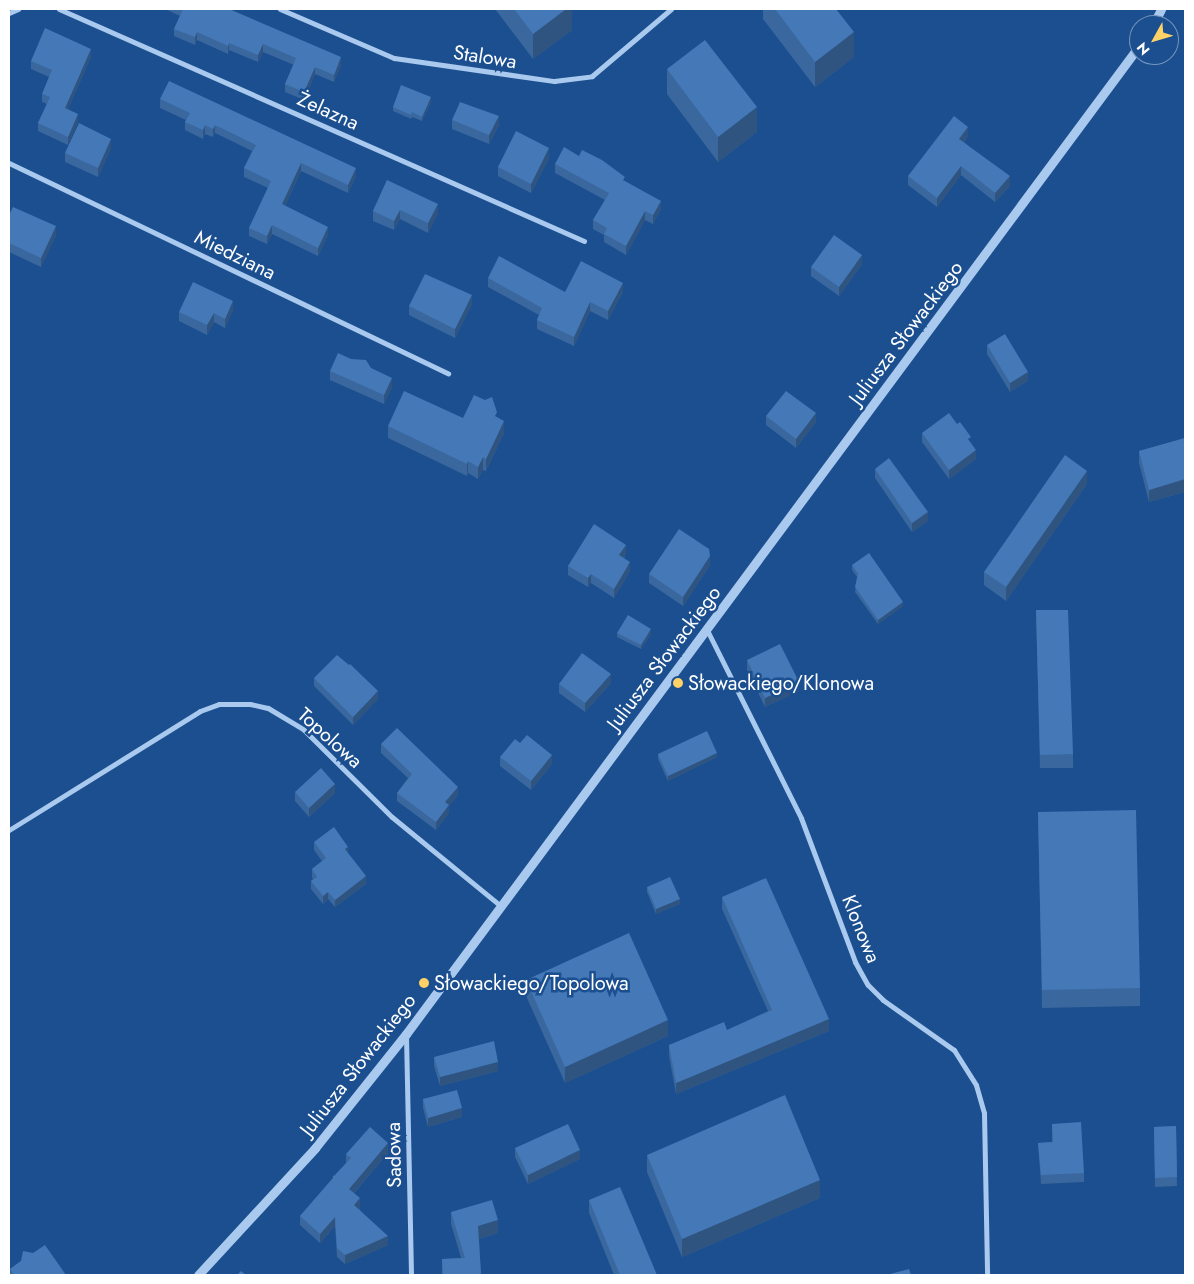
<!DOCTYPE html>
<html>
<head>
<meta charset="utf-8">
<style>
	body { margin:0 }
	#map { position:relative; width:1194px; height:1284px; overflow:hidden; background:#1b4f8f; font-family:Jost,sans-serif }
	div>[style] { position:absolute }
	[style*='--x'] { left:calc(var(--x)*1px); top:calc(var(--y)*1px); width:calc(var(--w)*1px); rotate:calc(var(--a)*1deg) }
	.minor>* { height:5px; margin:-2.5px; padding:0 2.5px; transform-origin:2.5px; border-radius:2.5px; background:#a9c9ee }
	.tertiary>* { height:9px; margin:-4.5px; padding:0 4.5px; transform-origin:4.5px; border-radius:4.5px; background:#a9c9ee }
	.wall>* { inset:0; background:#3a679d }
	.shaded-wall>* { inset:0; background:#305480 }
	.building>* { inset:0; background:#4478b7 }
	.dots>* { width:14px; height:14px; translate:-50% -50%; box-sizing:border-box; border:2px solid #1b4f8f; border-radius:50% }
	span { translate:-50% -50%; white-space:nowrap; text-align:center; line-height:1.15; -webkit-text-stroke:5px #1b4f8f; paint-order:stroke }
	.street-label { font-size:20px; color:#fff }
	.poi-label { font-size:20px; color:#fff }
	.left { translate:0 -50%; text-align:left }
	.frame { position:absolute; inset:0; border:10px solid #fff; pointer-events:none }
	.north { position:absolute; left:1129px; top:15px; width:50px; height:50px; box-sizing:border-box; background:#1b4f8f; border:1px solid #7695bc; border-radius:50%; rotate:231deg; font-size:14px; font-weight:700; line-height:20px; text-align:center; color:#fff }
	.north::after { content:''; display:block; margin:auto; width:18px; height:22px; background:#ffd166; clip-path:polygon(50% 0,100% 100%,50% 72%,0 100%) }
</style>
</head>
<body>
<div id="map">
	<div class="minor">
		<i style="--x:59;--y:9;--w:574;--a:23.84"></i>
		<i style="--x:280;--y:9;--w:124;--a:23.3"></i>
		<i style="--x:394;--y:58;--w:162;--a:8.2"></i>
		<i style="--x:554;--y:81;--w:38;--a:-7"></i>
		<i style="--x:592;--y:76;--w:104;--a:-40.3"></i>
		<i style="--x:9;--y:13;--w:10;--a:-24"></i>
		<i style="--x:9;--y:163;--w:487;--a:25.6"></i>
		<i style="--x:707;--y:630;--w:210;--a:63.4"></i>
		<i style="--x:801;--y:818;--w:154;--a:69.4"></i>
		<i style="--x:855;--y:962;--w:26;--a:61"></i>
		<i style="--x:868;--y:985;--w:21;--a:45"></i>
		<i style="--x:883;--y:1000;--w:87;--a:35.2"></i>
		<i style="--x:954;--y:1050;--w:41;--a:57.8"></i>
		<i style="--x:976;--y:1085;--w:29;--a:74"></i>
		<i style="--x:984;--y:1113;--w:162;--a:88.9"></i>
		<i style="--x:9;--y:830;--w:225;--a:-31.9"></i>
		<i style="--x:200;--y:711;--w:20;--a:-20"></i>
		<i style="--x:219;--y:704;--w:31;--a:0"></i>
		<i style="--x:250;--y:704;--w:18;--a:13"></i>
		<i style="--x:268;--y:708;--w:41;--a:31"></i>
		<i style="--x:303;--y:729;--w:125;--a:44.7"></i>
		<i style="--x:392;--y:817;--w:142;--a:39.3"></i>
		<i style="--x:406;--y:1035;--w:240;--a:88.8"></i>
	</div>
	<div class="tertiary">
		<i style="--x:1153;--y:25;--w:18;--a:-63"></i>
		<i style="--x:198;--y:1275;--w:173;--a:-47.3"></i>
		<i style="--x:315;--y:1148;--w:146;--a:-51.4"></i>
		<i style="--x:406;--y:1034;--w:1230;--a:-53.43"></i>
	</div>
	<div class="wall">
		<i style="clip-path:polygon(165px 9px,229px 9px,341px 65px,334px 82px,315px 74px,304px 100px,285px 92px,285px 84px,294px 65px,263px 52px,258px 62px,229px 50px,228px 54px,197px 40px,195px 45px,174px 36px,174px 29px,180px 16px)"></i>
		<i style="clip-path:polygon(495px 9px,572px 9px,572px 30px,533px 59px)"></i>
		<i style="clip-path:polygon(763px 9px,836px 9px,854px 57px,815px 87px,763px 19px)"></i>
		<i style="clip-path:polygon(91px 57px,68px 109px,78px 122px,68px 145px,38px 131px,38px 123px,47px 104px,42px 102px,42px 94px,49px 77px,31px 69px,31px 61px)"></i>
		<i style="clip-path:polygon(667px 69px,757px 132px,718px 162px,667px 94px)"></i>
		<i style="clip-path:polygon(160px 99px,356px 176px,348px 193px,301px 171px,285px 206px,328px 235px,318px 256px,272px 234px,267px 244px,249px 236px,249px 228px,268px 188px,244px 177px,244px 168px,252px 151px,215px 133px,213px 137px,205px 134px,203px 139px,185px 130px,185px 122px,186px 120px,160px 108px)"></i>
		<i style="clip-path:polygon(431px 102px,422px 121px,412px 117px,411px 119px,393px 111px,393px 107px)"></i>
		<i style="clip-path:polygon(452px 120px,499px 125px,489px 144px,452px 129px)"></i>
		<i style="clip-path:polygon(968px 136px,964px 142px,1010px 186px,995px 202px,961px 175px,937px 207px,908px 185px,908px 176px)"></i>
		<i style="clip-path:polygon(111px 148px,98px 177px,65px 162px,65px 153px)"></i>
		<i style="clip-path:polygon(549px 158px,531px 193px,498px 176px,498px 167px)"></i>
		<i style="clip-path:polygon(555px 164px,625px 182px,661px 209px,653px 224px,645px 220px,626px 255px,604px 242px,604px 235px,593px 229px,593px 220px,605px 200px,555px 173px)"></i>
		<i style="clip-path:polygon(387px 180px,438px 213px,428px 233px,400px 219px,394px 230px,373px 221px,373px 211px)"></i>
		<i style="clip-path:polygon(9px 215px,56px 235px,41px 267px,9px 252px)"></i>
		<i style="clip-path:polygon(862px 264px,839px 296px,811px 276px,811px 267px)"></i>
		<i style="clip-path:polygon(488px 278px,565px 292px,623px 292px,608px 320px,590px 311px,574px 346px,537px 329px,537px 320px,539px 315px,488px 287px)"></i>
		<i style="clip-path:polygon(472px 304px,455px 338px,409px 315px,409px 306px)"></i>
		<i style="clip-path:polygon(233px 310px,225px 328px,214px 322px,207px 335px,179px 321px,179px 312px)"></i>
		<i style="clip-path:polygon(987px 345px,1028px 381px,1010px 392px,987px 354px)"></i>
		<i style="clip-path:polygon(371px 368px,392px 387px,384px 404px,330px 380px,330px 371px)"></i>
		<i style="clip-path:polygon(766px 416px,816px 422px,796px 448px,766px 425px)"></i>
		<i style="clip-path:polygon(497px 417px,504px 433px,486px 471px,483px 470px,478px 479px,468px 473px,467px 476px,388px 438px,388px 426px,463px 418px)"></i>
		<i style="clip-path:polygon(922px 433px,971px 443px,976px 459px,949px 479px,922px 442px)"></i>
		<i style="clip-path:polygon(1185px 438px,1185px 492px,1149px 502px,1139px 463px,1139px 451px)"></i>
		<i style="clip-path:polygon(875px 469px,928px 521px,912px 532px,875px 478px)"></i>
		<i style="clip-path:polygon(1087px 484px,1006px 601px,984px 585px,984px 572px)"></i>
		<i style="clip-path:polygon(626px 554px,624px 558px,630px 571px,614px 598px,591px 583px,588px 587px,568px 575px,568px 566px)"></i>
		<i style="clip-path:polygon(710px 565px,683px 606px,649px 583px,649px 574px)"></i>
		<i style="clip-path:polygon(852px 565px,903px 606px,878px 624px,855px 592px,857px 577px,852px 570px)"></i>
		<i style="clip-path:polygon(1036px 610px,1073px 754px,1073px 768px,1040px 768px)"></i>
		<i style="clip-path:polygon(617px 633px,651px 634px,641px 649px,617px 637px)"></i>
		<i style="clip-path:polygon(747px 660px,799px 691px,765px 707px,747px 670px)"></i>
		<i style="clip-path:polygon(314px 678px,378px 699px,353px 725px,314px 686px)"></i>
		<i style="clip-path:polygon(611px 683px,585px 712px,559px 693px,559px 684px)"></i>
		<i style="clip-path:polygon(520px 743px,552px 764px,531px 790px,500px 766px,500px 757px)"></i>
		<i style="clip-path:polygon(381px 744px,458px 795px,449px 806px,449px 813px,436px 830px,397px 801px,397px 793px,408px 778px,381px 753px)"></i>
		<i style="clip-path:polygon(658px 754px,717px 757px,668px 781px,658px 759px)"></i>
		<i style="clip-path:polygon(295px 792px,335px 793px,309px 817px,295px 801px)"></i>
		<i style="clip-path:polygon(1038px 812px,1140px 988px,1140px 1006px,1042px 1008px)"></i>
		<i style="clip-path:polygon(314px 842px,348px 854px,366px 884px,335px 907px,328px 899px,323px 904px,311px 889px,311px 881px,313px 879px,312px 877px,312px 869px,322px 861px,314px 850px)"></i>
		<i style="clip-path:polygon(647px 887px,680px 904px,656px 914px,647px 892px)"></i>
		<i style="clip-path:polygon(722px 897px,829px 1031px,676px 1094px,669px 1056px,669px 1045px,727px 1030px,768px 1011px,722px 909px)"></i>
		<i style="clip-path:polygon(526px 980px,668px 1036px,565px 1083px,526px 996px)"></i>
		<i style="clip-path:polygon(434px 1057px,498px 1071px,440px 1086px,434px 1066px)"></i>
		<i style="clip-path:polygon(423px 1099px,462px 1117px,428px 1127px,423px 1108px)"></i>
		<i style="clip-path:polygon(1052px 1124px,1084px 1173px,1084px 1182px,1041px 1184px,1038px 1143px,1052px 1142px)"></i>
		<i style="clip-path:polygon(1176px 1126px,1177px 1186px,1155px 1187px,1154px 1127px)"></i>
		<i style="clip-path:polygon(515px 1148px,580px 1159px,528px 1184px,515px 1157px)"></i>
		<i style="clip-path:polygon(388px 1153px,354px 1193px,360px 1208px,359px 1209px,388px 1245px,345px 1264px,337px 1257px,335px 1226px,320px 1243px,300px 1225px,300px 1216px,346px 1163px,346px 1154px)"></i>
		<i style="clip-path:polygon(647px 1155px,820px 1198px,682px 1257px,647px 1172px)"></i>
		<i style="clip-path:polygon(589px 1200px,657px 1275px,614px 1275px,589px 1213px)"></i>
		<i style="clip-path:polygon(451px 1212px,498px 1233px,479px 1239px,481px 1275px,442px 1275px,442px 1259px,461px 1258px,451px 1224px)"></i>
		<i style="clip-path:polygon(21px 1261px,66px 1275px,10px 1275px,10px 1269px)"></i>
	</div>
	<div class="shaded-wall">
		<i style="clip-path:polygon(566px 9px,572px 9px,572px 30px,533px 59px,533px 34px)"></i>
		<i style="clip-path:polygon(197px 32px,197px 40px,195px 45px,195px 37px)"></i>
		<i style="clip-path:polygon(854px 32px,854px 57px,815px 87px,815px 62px)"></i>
		<i style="clip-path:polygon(229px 43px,229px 50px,228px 54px,228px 46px)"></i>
		<i style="clip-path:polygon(263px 44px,263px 52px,258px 62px,258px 55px)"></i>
		<i style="clip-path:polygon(91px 49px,91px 57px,65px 116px,65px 108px)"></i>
		<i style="clip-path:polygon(341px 57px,341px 65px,334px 82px,334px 75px)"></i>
		<i style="clip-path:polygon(315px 67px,315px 74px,304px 100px,304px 92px)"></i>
		<i style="clip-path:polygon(431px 97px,431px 102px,422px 121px,422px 117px)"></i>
		<i style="clip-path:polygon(757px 107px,757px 132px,718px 162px,718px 137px)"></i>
		<i style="clip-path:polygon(78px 114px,78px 122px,68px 145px,68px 137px)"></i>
		<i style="clip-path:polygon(499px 116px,499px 125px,489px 144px,489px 135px)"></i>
		<i style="clip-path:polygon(205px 125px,205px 134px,203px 139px,203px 130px)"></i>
		<i style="clip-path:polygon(215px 125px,215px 133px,213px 137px,213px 129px)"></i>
		<i style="clip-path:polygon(968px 127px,968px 136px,959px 148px,959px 139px)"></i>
		<i style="clip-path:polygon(111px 139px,111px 148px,98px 177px,98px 168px)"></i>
		<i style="clip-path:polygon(549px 148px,549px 158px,531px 193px,531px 184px)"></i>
		<i style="clip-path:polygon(301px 163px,301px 171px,282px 212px,282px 204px)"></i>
		<i style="clip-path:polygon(961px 166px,961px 175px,937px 207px,937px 198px)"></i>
		<i style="clip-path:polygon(356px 168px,356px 176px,348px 193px,348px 185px)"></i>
		<i style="clip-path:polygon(1010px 176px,1010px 186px,995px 202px,995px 193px)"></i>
		<i style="clip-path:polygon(661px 201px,661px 209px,653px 224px,653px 215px)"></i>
		<i style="clip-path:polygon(438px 204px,438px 213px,428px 233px,428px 223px)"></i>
		<i style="clip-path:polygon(400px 210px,400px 219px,394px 230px,394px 221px)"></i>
		<i style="clip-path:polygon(645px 211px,645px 220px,626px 255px,626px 246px)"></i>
		<i style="clip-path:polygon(272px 225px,272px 234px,267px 244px,267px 236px)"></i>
		<i style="clip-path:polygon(56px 226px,56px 235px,41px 267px,41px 258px)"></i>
		<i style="clip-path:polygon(328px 227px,328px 235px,318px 256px,318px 248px)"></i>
		<i style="clip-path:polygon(862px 255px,862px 264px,839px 296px,839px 287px)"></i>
		<i style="clip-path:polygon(623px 283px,623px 292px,608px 320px,608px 311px)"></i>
		<i style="clip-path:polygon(472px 295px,472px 304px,455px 338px,455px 329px)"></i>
		<i style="clip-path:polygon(233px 301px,233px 310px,225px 328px,225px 319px)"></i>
		<i style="clip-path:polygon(590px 302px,590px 311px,574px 346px,574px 337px)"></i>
		<i style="clip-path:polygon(214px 313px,214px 322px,207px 335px,207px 325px)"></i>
		<i style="clip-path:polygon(1028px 372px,1028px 381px,1010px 392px,1010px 383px)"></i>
		<i style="clip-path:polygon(392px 378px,392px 387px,384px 404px,384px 395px)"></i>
		<i style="clip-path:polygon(816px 413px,816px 422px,796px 448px,796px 439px)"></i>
		<i style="clip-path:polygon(504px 421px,504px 433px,486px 471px,486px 459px)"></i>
		<i style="clip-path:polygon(976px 450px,976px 459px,949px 479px,949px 470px)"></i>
		<i style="clip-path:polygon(483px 457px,483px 470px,478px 479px,478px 467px)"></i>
		<i style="clip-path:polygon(468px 461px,468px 473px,467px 476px,467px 464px)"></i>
		<i style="clip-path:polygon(1087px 471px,1087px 484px,1006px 601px,1006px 587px)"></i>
		<i style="clip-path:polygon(1185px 479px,1185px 492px,1149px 502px,1149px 490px)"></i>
		<i style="clip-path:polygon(928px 512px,928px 521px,912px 532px,912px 523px)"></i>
		<i style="clip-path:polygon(626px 545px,626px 554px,619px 564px,619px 555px)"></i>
		<i style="clip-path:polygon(710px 556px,710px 565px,683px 606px,683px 597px)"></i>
		<i style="clip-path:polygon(630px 562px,630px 571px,614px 598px,614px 589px)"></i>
		<i style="clip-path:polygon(591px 574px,591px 583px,588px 587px,588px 578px)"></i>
		<i style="clip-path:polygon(903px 602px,903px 606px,878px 624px,878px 620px)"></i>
		<i style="clip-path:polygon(651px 629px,651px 634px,641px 649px,641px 645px)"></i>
		<i style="clip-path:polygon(611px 674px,611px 683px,585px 712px,585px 703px)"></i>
		<i style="clip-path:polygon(799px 682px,799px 691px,765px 707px,765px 698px)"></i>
		<i style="clip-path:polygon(378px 691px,378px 699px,353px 725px,353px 717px)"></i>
		<i style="clip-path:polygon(717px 753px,717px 757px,668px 781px,668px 776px)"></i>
		<i style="clip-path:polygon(552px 755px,552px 764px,531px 790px,531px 781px)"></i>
		<i style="clip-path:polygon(335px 784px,335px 793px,309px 817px,309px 808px)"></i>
		<i style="clip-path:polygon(458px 787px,458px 795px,449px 806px,449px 813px,436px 830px,436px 822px,445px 802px)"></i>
		<i style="clip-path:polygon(348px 847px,348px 855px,345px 849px)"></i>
		<i style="clip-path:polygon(366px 876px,366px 884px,335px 907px,335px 900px)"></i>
		<i style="clip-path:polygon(328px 892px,328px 899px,323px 904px,323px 896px)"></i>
		<i style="clip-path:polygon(680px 899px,680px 904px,656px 914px,656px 909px)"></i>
		<i style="clip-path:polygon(829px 1019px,829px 1031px,676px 1094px,676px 1083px)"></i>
		<i style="clip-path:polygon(668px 1020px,668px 1036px,565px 1083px,565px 1067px)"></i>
		<i style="clip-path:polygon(498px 1062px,498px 1071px,440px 1086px,440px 1077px)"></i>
		<i style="clip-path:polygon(462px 1108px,462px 1117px,428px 1127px,428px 1118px)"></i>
		<i style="clip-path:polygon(388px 1143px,388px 1153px,349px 1198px,349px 1189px)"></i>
		<i style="clip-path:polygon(580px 1150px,580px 1159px,528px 1184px,528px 1175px)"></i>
		<i style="clip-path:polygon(820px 1180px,820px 1198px,682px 1257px,682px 1239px)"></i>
		<i style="clip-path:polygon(360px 1198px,360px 1208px,354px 1214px,354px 1205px)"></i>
		<i style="clip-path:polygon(335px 1217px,335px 1226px,320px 1243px,320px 1234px)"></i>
		<i style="clip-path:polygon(498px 1220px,498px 1233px,478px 1239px,478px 1226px)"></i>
		<i style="clip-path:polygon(388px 1236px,388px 1245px,345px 1264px,345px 1255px)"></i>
	</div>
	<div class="building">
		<i style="clip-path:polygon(182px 9px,229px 9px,341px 57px,334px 75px,315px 67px,304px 92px,285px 84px,296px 58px,263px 44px,258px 55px,229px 43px,228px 46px,197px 32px,195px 37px,174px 29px,183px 9px)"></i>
		<i style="clip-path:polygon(514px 9px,566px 9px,533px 34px)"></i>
		<i style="clip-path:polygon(775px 9px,836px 9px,854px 32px,815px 62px)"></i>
		<i style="clip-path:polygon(45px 28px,91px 49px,65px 108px,78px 114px,68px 137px,38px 123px,50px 97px,42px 94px,52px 70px,31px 61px)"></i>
		<i style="clip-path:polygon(705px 40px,757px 107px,718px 137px,667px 69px)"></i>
		<i style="clip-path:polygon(169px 81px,356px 168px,348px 185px,301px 163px,282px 204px,328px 227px,318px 248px,272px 225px,267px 236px,249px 228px,271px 181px,244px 168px,256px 145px,215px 125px,213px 129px,205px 125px,203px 130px,185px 122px,190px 113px,160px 99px)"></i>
		<i style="clip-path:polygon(401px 85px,431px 97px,422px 117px,412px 112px,411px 115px,393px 107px)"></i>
		<i style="clip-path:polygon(460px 102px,499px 116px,489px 135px,452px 120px)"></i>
		<i style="clip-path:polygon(954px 116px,968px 127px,959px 139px,1010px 176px,995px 193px,961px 166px,937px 198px,908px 176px)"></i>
		<i style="clip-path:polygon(79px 123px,111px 139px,98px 168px,65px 153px)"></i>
		<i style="clip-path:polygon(516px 131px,549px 148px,531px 184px,498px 167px)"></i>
		<i style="clip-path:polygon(564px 147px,579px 156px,582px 150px,602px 160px,625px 177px,623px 180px,661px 201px,653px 215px,645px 211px,626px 246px,604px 234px,607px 228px,593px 220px,609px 193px,555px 164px)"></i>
		<i style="clip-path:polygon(387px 180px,438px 204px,428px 223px,400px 210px,394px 221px,373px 211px)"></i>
		<i style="clip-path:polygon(13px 207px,56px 226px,41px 258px,9px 243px,9px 215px)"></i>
		<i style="clip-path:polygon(834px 235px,862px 255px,839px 287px,811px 267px)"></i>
		<i style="clip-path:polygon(499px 256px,565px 292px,581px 261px,623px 283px,608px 311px,590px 302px,574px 337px,537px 320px,542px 308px,488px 278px)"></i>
		<i style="clip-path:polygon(425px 274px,472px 295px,455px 329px,409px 306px)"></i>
		<i style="clip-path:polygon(193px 282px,233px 301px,225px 319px,214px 313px,207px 325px,179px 312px)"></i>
		<i style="clip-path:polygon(1005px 334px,1028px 372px,1010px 383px,987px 345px)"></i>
		<i style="clip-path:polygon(338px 353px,351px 359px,366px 360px,371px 368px,392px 378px,384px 395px,330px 371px)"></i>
		<i style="clip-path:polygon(404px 391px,463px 418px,474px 395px,485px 400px,492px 397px,497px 412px,495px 416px,504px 421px,486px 459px,483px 457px,478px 467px,468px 461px,467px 464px,388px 426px)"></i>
		<i style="clip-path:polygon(786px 391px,816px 413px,796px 439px,766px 416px)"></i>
		<i style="clip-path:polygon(949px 413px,957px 424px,960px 422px,971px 437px,968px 439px,976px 450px,949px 470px,922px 433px)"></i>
		<i style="clip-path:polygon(1185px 438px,1185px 479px,1149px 490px,1139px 451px)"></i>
		<i style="clip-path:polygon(1065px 455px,1087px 471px,1006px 587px,984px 572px)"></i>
		<i style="clip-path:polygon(889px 458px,928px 512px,912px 523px,875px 469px)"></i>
		<i style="clip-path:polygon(594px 524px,626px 545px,619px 555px,630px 562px,614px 589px,591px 574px,588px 578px,568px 566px)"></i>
		<i style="clip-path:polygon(679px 529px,709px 549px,710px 556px,683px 597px,649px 574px)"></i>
		<i style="clip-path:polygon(869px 553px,903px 602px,878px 620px,855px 587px,858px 574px,852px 565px)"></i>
		<i style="clip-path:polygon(1036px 610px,1068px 610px,1073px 754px,1040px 755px)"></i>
		<i style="clip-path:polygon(628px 615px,651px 629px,641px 645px,617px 633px)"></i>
		<i style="clip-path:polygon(780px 644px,799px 682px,765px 698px,747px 660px)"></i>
		<i style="clip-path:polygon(582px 653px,611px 674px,585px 703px,559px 684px)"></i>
		<i style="clip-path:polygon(337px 655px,349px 665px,350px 664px,378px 691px,353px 717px,314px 678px)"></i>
		<i style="clip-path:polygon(397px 728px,458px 787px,445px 802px,449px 805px,436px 822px,397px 793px,412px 774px,381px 744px)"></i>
		<i style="clip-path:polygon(707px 731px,717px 753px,668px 776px,658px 754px)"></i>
		<i style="clip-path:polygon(527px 735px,552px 755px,531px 781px,500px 757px,515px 739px,520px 743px)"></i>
		<i style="clip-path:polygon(321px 768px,335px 784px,309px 808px,295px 792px)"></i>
		<i style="clip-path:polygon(1136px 810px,1140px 988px,1042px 990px,1038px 812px)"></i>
		<i style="clip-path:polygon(334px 827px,348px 847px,345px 849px,366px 876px,335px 900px,328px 892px,323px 896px,311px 881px,317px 877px,312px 869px,326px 858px,314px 842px)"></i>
		<i style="clip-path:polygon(670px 877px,680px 899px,656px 909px,647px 887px)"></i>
		<i style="clip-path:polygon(766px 878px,829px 1019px,676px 1083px,669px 1045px,724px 1022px,727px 1030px,772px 1010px,722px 897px)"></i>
		<i style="clip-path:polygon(629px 933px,668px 1020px,565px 1067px,526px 980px)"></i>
		<i style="clip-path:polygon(494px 1041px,498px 1062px,440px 1077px,434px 1057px)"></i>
		<i style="clip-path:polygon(457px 1090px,462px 1108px,428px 1118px,423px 1099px)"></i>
		<i style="clip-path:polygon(785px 1095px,820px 1180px,682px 1239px,647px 1155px)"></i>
		<i style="clip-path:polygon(1081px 1122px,1084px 1173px,1041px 1175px,1038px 1143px,1053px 1142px,1052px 1124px)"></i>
		<i style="clip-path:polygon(568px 1124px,580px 1150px,528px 1175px,515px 1148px)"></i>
		<i style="clip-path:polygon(1176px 1126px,1177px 1177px,1155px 1178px,1154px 1127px)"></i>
		<i style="clip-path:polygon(370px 1127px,388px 1143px,349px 1189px,360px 1198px,354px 1205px,388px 1236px,345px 1255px,337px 1248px,335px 1217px,320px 1234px,300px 1216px,333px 1178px,333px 1175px,334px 1176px,351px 1158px,346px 1154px)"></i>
		<i style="clip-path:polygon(620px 1187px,657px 1275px,620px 1275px,589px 1200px)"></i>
		<i style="clip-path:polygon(492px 1200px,498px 1220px,478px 1226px,481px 1275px,443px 1275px,442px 1259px,465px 1258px,451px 1212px)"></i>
		<i style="clip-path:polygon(45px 1245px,66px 1275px,14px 1275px,10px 1269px,21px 1261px,23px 1251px,33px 1253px)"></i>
		<i style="clip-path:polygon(909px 1269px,911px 1275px,886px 1275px)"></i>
		<i style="clip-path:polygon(241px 1271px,246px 1275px,237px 1275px)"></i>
	</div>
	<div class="dots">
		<i style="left:678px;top:683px;background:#ffd166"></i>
		<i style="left:424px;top:983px;background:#ffd166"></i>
	</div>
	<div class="street-label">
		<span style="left:485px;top:57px;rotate:9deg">Stalowa</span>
		<span style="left:328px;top:111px;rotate:24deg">Żelazna</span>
		<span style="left:235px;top:255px;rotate:26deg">Miedziana</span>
		<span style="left:906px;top:333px;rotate:-53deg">Juliusza Słowackiego</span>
		<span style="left:664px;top:658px;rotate:-53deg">Juliusza Słowackiego</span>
		<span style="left:330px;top:738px;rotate:42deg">Topolowa</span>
		<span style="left:861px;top:929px;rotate:68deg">Klonowa</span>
		<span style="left:358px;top:1065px;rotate:-52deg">Juliusza Słowackiego</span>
		<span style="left:394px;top:1155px;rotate:-91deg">Sadowa</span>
	</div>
	<div class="poi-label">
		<span class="left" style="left:688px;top:683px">Słowackiego/Klonowa</span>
		<span class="left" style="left:434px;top:983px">Słowackiego/Topolowa</span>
	</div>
	<div class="frame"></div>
	<div class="north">N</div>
</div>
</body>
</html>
